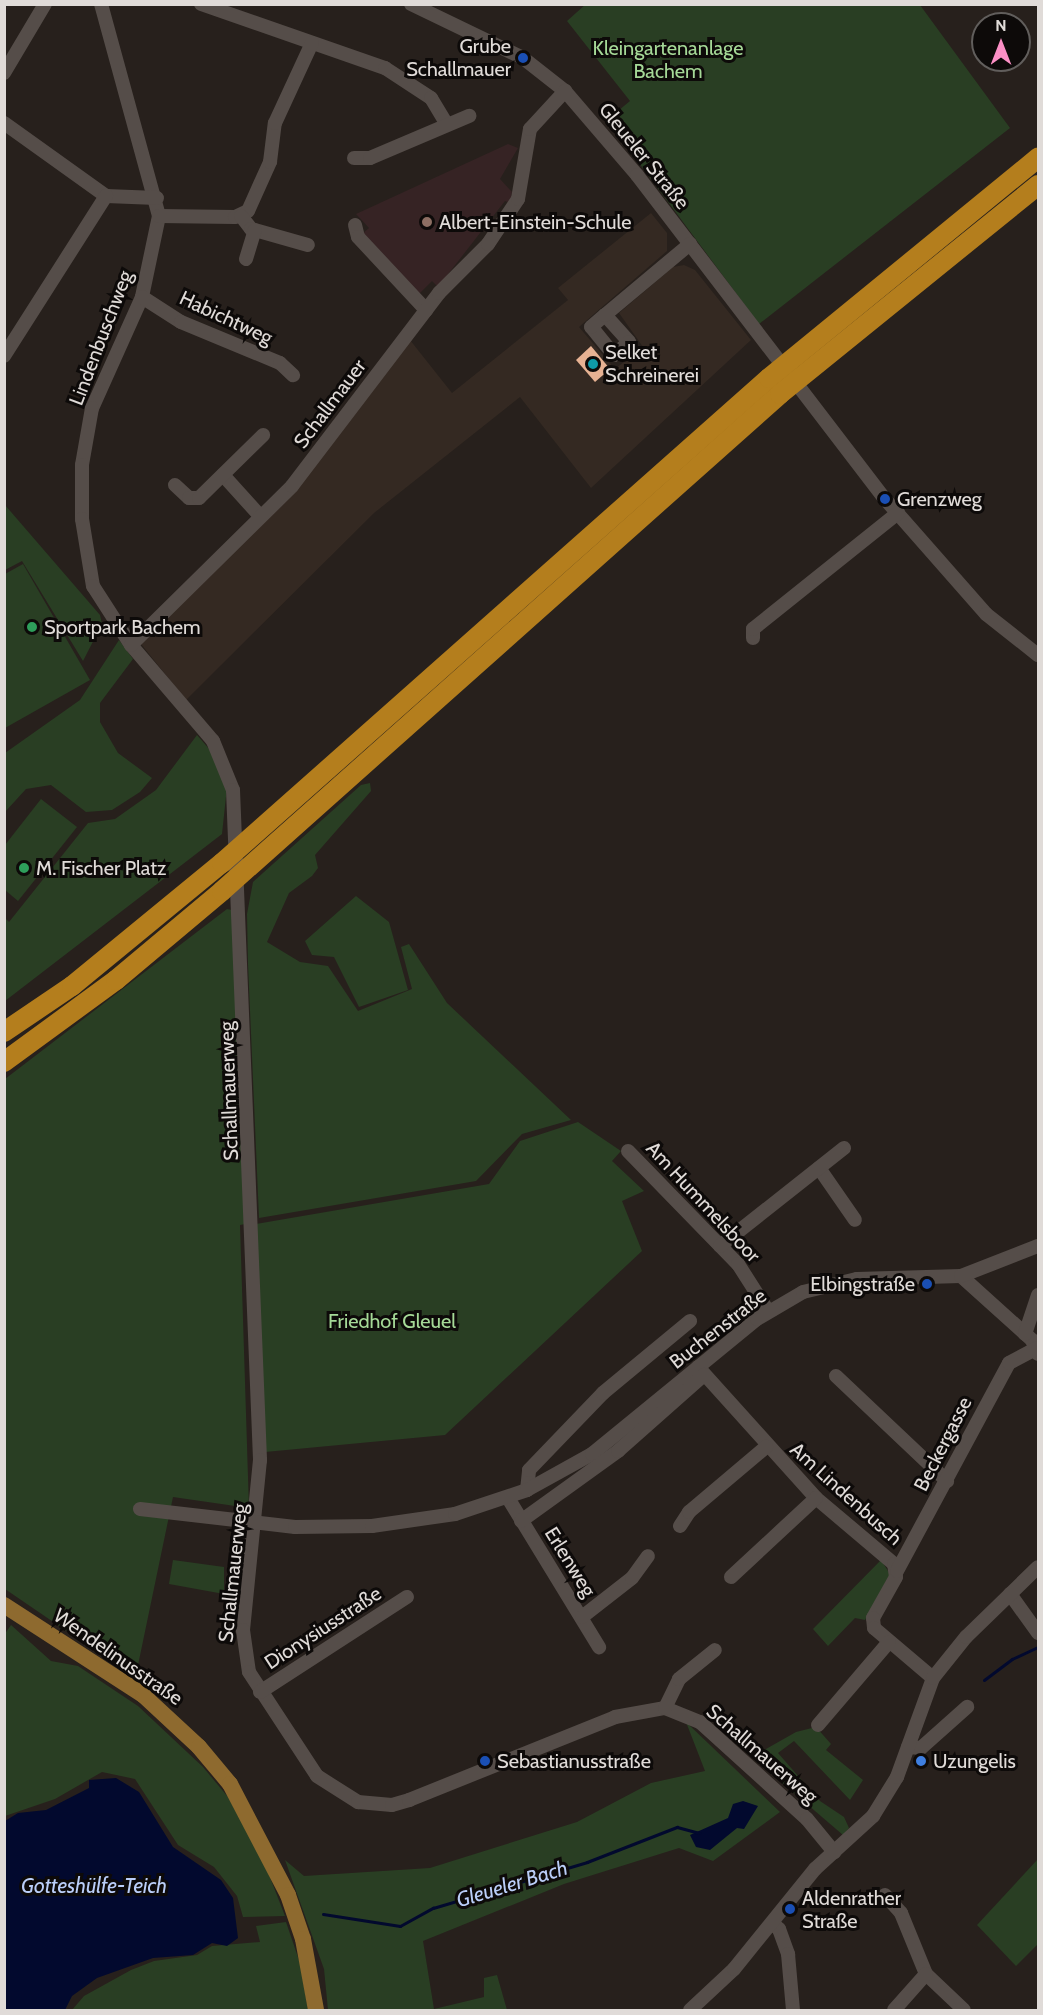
<!DOCTYPE html>
<html>
<head>
<meta charset="utf-8">
<style>
	body { margin:0 }
	#map { position:relative; width:1043px; height:2015px; overflow:hidden; background:#27201c; font-family:Cabin,sans-serif }
	div>[style] { position:absolute }
	[style*='--x'] { left:calc(var(--x)*1px); top:calc(var(--y)*1px); width:calc(var(--w)*1px); rotate:calc(var(--a)*1deg) }
	.built>* { inset:0; background:#342922 }
	.education>* { inset:0; background:#362324 }
	.green>* { inset:0; background:#293e23 }
	.water>* { inset:0; background:#02092e }
	.stream>* { height:3px; margin:-1.5px; padding:0 1.5px; transform-origin:1.5px; border-radius:1.5px; background:#02092e }
	.building>* { inset:0; background:#e7b293 }
	.minor>* { height:14px; margin:-7px; padding:0 7px; transform-origin:7px; border-radius:7px; background:#554d49 }
	.major>* { height:16px; margin:-8px; padding:0 8px; transform-origin:8px; border-radius:8px; background:#8e6a2f }
	.highway>* { height:20px; margin:-10px; padding:0 10px; transform-origin:10px; border-radius:10px; background:#b47e1d }
	.dots>* { width:16px; height:16px; translate:-50% -50%; box-sizing:border-box; border:3px solid #0d0a09; border-radius:50% }
	span { translate:-50% -50%; white-space:nowrap; text-align:center; line-height:1.15; -webkit-text-stroke:6px #0d0a09; paint-order:stroke }
	.poi-label { font-size:20px; color:#e0dbd8 }
	.right { translate:-100% -50%; text-align:right }
	.left { translate:0 -50%; text-align:left }
	.park-label { font-size:20px; color:#a5d997 }
	.street-label { font-size:20px; color:#e0dbd8 }
	.water-label { font-size:21px; color:#bacef8; font-style:italic }
	.frame { position:absolute; inset:0; border:6px solid #e0dbd8; pointer-events:none }
	.north { position:absolute; left:971px; top:12px; width:60px; height:60px; box-sizing:border-box; background:#0d0a09; border:2px solid #615e5c; border-radius:50%; rotate:0deg; font-size:16px; font-weight:700; line-height:24px; text-align:center; color:#e0dbd8 }
	.north::after { content:''; display:block; margin:auto; width:21px; height:27px; background:#fb8fc5; clip-path:polygon(50% 0,100% 100%,50% 72%,0 100%) }
</style>
</head>
<body>
<div id="map">
	<div class="built">
		<i style="clip-path:polygon(651px 213px,667px 233px,667px 251px,579px 327px,615px 369px,643px 347px,619px 313px,673px 267px,684px 265px,695px 270px,751px 340px,591px 488px,520px 397px,374px 513px,186px 700px,141px 644px,306px 476px,410px 340px,452px 393px,568px 300px,558px 288px)"></i>
	</div>
	<div class="education">
		<i style="clip-path:polygon(508px 144px,518px 148px,500px 179px,512px 192px,510px 203px,505px 201px,438px 287px,432px 281px,418px 295px,362px 234px,369px 228px,356px 214px)"></i>
	</div>
	<div class="green">
		<i style="clip-path:polygon(586px 4px,920px 5px,1010px 128px,759px 324px,607px 120px,630px 101px,567px 21px)"></i>
		<i style="clip-path:polygon(5px 505px,100px 615px,102px 624px,83px 661px,22px 561px,5px 570px)"></i>
		<i style="clip-path:polygon(23px 564px,90px 680px,5px 728px,5px 574px)"></i>
		<i style="clip-path:polygon(119px 640px,133px 659px,100px 703px,100px 722px,118px 753px,152px 778px,140px 792px,112px 810px,86px 812px,51px 785px,26px 789px,5px 812px,5px 753px,80px 700px)"></i>
		<i style="clip-path:polygon(197px 735px,217px 758px,227px 787px,222px 834px,5px 1001px,5px 918px,9px 922px,88px 823px,115px 819px,156px 790px)"></i>
		<i style="clip-path:polygon(370px 783px,371px 791px,315px 855px,318px 868px,312px 876px,289px 893px,267px 942px,300px 962px,328px 966px,358px 1011px,412px 989px,401px 947px,409px 944px,447px 1003px,571px 1120px,522px 1134px,476px 1181px,259px 1218px,248px 964px,247px 914px,253px 882px,361px 785px)"></i>
		<i style="clip-path:polygon(41px 799px,77px 827px,18px 901px,5px 890px,5px 845px)"></i>
		<i style="clip-path:polygon(356px 896px,389px 922px,408px 990px,359px 1007px,334px 957px,312px 955px,305px 941px)"></i>
		<i style="clip-path:polygon(227px 909px,232px 910px,251px 1223px,240px 1225px,249px 1508px,173px 1497px,137px 1670px,106px 1658px,5px 1589px,5px 1079px)"></i>
		<i style="clip-path:polygon(578px 1122px,621px 1151px,612px 1161px,644px 1191px,622px 1201px,642px 1251px,445px 1435px,265px 1452px,256px 1224px,489px 1184px,520px 1141px)"></i>
		<i style="clip-path:polygon(173px 1560px,224px 1567px,224px 1594px,169px 1584px)"></i>
		<i style="clip-path:polygon(881px 1560px,890px 1574px,865px 1620px,855px 1618px,828px 1646px,813px 1629px)"></i>
		<i style="clip-path:polygon(11px 1625px,51px 1661px,78px 1666px,138px 1706px,203px 1767px,228px 1797px,266px 1867px,285px 1916px,243px 1917px,237px 1896px,214px 1867px,178px 1845px,135px 1779px,102px 1772px,55px 1799px,5px 1816px,4px 1635px)"></i>
		<i style="clip-path:polygon(686px 1722px,780px 1812px,713px 1861px,679px 1848px,564px 1884px,423px 1941px,434px 2009px,484px 1997px,484px 1978px,497px 1975px,507px 2010px,328px 2010px,324px 1969px,285px 1860px,304px 1876px,430px 1868px,577px 1822px,651px 1783px,705px 1771px)"></i>
		<i style="clip-path:polygon(816px 1727px,831px 1744px,826px 1750px,863px 1780px,850px 1800px,794px 1741px,778px 1753px,820px 1801px,844px 1817px,849px 1828px,843px 1835px,752px 1757px,796px 1732px)"></i>
		<i style="clip-path:polygon(1038px 1859px,1038px 1944px,1016px 1966px,977px 1925px)"></i>
		<i style="clip-path:polygon(286px 1922px,300px 1963px,308px 2010px,72px 2010px,84px 1996px,131px 1970px,154px 1961px,197px 1955px,212px 1946px,260px 1942px,256px 1926px)"></i>
	</div>
	<div class="water">
		<i style="clip-path:polygon(116px 1778px,139px 1792px,173px 1847px,221px 1880px,233px 1898px,238px 1938px,227px 1946px,212px 1943px,193px 1955px,153px 1958px,97px 1978px,72px 1996px,65px 2010px,5px 2010px,5px 1821px,18px 1813px,46px 1810px,89px 1788px,89px 1780px)"></i>
		<i style="clip-path:polygon(743px 1801px,758px 1806px,744px 1829px,737px 1828px,710px 1850px,696px 1847px,690px 1835px,728px 1818px,733px 1804px)"></i>
	</div>
	<div class="stream">
		<i style="--x:984;--y:1680;--w:35;--a:-37"></i>
		<i style="--x:1012;--y:1659;--w:29;--a:-25"></i>
		<i style="--x:323;--y:1914;--w:78;--a:8.9"></i>
		<i style="--x:400;--y:1926;--w:38;--a:-29"></i>
		<i style="--x:433;--y:1908;--w:161;--a:-16.6"></i>
		<i style="--x:587;--y:1862;--w:97;--a:-21.3"></i>
		<i style="--x:677;--y:1827;--w:23;--a:15"></i>
	</div>
	<div class="building">
		<i style="clip-path:polygon(591px 346px,610px 369px,595px 382px,576px 360px)"></i>
	</div>
	<div class="minor">
		<i style="--x:101;--y:4;--w:220;--a:74.7"></i>
		<i style="--x:159;--y:216;--w:83;--a:101.9"></i>
		<i style="--x:142;--y:297;--w:122;--a:114.2"></i>
		<i style="--x:92;--y:408;--w:58;--a:100"></i>
		<i style="--x:82;--y:465;--w:54;--a:90"></i>
		<i style="--x:82;--y:519;--w:68;--a:80.7"></i>
		<i style="--x:93;--y:586;--w:70;--a:57.2"></i>
		<i style="--x:131;--y:645;--w:126;--a:49.5"></i>
		<i style="--x:213;--y:741;--w:53;--a:67.8"></i>
		<i style="--x:233;--y:790;--w:671;--a:87.69"></i>
		<i style="--x:260;--y:1460;--w:171;--a:95.7"></i>
		<i style="--x:243;--y:1630;--w:42;--a:81.9"></i>
		<i style="--x:249;--y:1672;--w:124;--a:56.8"></i>
		<i style="--x:317;--y:1776;--w:49;--a:32.4"></i>
		<i style="--x:358;--y:1802;--w:34;--a:5"></i>
		<i style="--x:392;--y:1805;--w:18;--a:-16"></i>
		<i style="--x:409;--y:1800;--w:222;--a:-21.9"></i>
		<i style="--x:615;--y:1717;--w:51;--a:-10.2"></i>
		<i style="--x:665;--y:1708;--w:38;--a:22"></i>
		<i style="--x:700;--y:1722;--w:144;--a:42.2"></i>
		<i style="--x:807;--y:1819;--w:43;--a:50.7"></i>
		<i style="--x:201;--y:4;--w:195;--a:19.2"></i>
		<i style="--x:385;--y:68;--w:55;--a:33.1"></i>
		<i style="--x:431;--y:98;--w:31;--a:59"></i>
		<i style="--x:411;--y:4;--w:124;--a:25.7"></i>
		<i style="--x:523;--y:58;--w:53;--a:38.2"></i>
		<i style="--x:565;--y:91;--w:111;--a:49.4"></i>
		<i style="--x:637;--y:175;--w:408;--a:52.6"></i>
		<i style="--x:885;--y:499;--w:153;--a:48.7"></i>
		<i style="--x:986;--y:614;--w:66;--a:38.3"></i>
		<i style="--x:4;--y:73;--w:80;--a:-59.3"></i>
		<i style="--x:4;--y:123;--w:125;--a:35.6"></i>
		<i style="--x:106;--y:196;--w:51;--a:2.2"></i>
		<i style="--x:354;--y:158;--w:16;--a:0"></i>
		<i style="--x:370;--y:158;--w:108;--a:-23"></i>
		<i style="--x:159;--y:216;--w:76;--a:0.8"></i>
		<i style="--x:235;--y:217;--w:14;--a:-25"></i>
		<i style="--x:248;--y:211;--w:54;--a:-65.8"></i>
		<i style="--x:270;--y:162;--w:39;--a:-83"></i>
		<i style="--x:275;--y:123;--w:88;--a:-65.2"></i>
		<i style="--x:241;--y:216;--w:16;--a:52"></i>
		<i style="--x:251;--y:229;--w:59;--a:15.7"></i>
		<i style="--x:355;--y:225;--w:12;--a:76"></i>
		<i style="--x:358;--y:237;--w:100;--a:47"></i>
		<i style="--x:246;--y:259;--w:30;--a:-73"></i>
		<i style="--x:142;--y:297;--w:46;--a:32.7"></i>
		<i style="--x:181;--y:322;--w:107;--a:22.5"></i>
		<i style="--x:280;--y:363;--w:18;--a:43"></i>
		<i style="--x:605;--y:315;--w:36;--a:48"></i>
		<i style="--x:629;--y:342;--w:20;--a:139"></i>
		<i style="--x:614;--y:355;--w:36;--a:-129"></i>
		<i style="--x:591;--y:327;--w:18;--a:-41"></i>
		<i style="--x:605;--y:315;--w:111;--a:-39.9"></i>
		<i style="--x:4;--y:356;--w:190;--a:-57.5"></i>
		<i style="--x:223;--y:475;--w:55;--a:47.9"></i>
		<i style="--x:175;--y:485;--w:19;--a:43"></i>
		<i style="--x:189;--y:498;--w:10;--a:0"></i>
		<i style="--x:199;--y:498;--w:90;--a:-44.5"></i>
		<i style="--x:753;--y:638;--w:9;--a:-90"></i>
		<i style="--x:753;--y:629;--w:186;--a:-38.7"></i>
		<i style="--x:131;--y:645;--w:226;--a:-44.6"></i>
		<i style="--x:292;--y:486;--w:243;--a:-52.7"></i>
		<i style="--x:439;--y:293;--w:69;--a:-45"></i>
		<i style="--x:488;--y:244;--w:54;--a:-56.3"></i>
		<i style="--x:518;--y:199;--w:71;--a:-80.3"></i>
		<i style="--x:530;--y:129;--w:52;--a:-47.4"></i>
		<i style="--x:628;--y:1151;--w:158;--a:45.8"></i>
		<i style="--x:738;--y:1264;--w:56;--a:57.4"></i>
		<i style="--x:819;--y:1168;--w:63;--a:55.3"></i>
		<i style="--x:720;--y:1246;--w:158;--a:-38.3"></i>
		<i style="--x:961;--y:1276;--w:96;--a:42"></i>
		<i style="--x:1032;--y:1340;--w:15;--a:67"></i>
		<i style="--x:1025;--y:1334;--w:41;--a:-71.6"></i>
		<i style="--x:698;--y:1367;--w:176;--a:48"></i>
		<i style="--x:816;--y:1498;--w:102;--a:40.2"></i>
		<i style="--x:894;--y:1564;--w:13;--a:81"></i>
		<i style="--x:896;--y:1577;--w:47;--a:119.3"></i>
		<i style="--x:873;--y:1618;--w:10;--a:84"></i>
		<i style="--x:874;--y:1628;--w:77;--a:40.3"></i>
		<i style="--x:836;--y:1376;--w:153;--a:43.4"></i>
		<i style="--x:527;--y:1490;--w:20;--a:-84"></i>
		<i style="--x:529;--y:1470;--w:107;--a:-46.1"></i>
		<i style="--x:603;--y:1393;--w:113;--a:-39.6"></i>
		<i style="--x:508;--y:1498;--w:175;--a:58.6"></i>
		<i style="--x:140;--y:1509;--w:156;--a:6.6"></i>
		<i style="--x:295;--y:1527;--w:77;--a:-0.7"></i>
		<i style="--x:372;--y:1526;--w:84;--a:-8.2"></i>
		<i style="--x:455;--y:1514;--w:76;--a:-18.4"></i>
		<i style="--x:527;--y:1490;--w:74;--a:-29"></i>
		<i style="--x:592;--y:1454;--w:213;--a:-39.3"></i>
		<i style="--x:757;--y:1319;--w:53;--a:-30.4"></i>
		<i style="--x:803;--y:1292;--w:56;--a:-13.5"></i>
		<i style="--x:857;--y:1279;--w:104;--a:-1.7"></i>
		<i style="--x:961;--y:1276;--w:83;--a:-21.3"></i>
		<i style="--x:521;--y:1521;--w:120;--a:-35.8"></i>
		<i style="--x:618;--y:1451;--w:115;--a:-41.5"></i>
		<i style="--x:680;--y:1526;--w:17;--a:-57"></i>
		<i style="--x:689;--y:1512;--w:101;--a:-40.2"></i>
		<i style="--x:897;--y:1571;--w:236;--a:-61.7"></i>
		<i style="--x:1009;--y:1363;--w:32;--a:-28"></i>
		<i style="--x:731;--y:1577;--w:116;--a:-42.9"></i>
		<i style="--x:1010;--y:1594;--w:48;--a:54.3"></i>
		<i style="--x:582;--y:1617;--w:63;--a:-38"></i>
		<i style="--x:632;--y:1578;--w:27;--a:-54"></i>
		<i style="--x:260;--y:1692;--w:175;--a:-32.9"></i>
		<i style="--x:665;--y:1708;--w:32;--a:-64"></i>
		<i style="--x:679;--y:1679;--w:46;--a:-38.9"></i>
		<i style="--x:818;--y:1725;--w:109;--a:-49.5"></i>
		<i style="--x:908;--y:1747;--w:13;--a:4"></i>
		<i style="--x:921;--y:1748;--w:62;--a:-41.7"></i>
		<i style="--x:885;--y:1895;--w:24;--a:48"></i>
		<i style="--x:901;--y:1913;--w:66;--a:67.7"></i>
		<i style="--x:926;--y:1974;--w:52;--a:43.5"></i>
		<i style="--x:772;--y:1923;--w:9;--a:41"></i>
		<i style="--x:779;--y:1929;--w:27;--a:70"></i>
		<i style="--x:788;--y:1954;--w:56;--a:84.9"></i>
		<i style="--x:690;--y:2010;--w:60;--a:-43"></i>
		<i style="--x:734;--y:1969;--w:129;--a:-51"></i>
		<i style="--x:815;--y:1869;--w:79;--a:-42.4"></i>
		<i style="--x:873;--y:1816;--w:46;--a:-58.4"></i>
		<i style="--x:897;--y:1777;--w:105;--a:-70"></i>
		<i style="--x:933;--y:1678;--w:53;--a:-51.2"></i>
		<i style="--x:966;--y:1637;--w:100;--a:-44.2"></i>
		<i style="--x:894;--y:2010;--w:48;--a:-48.4"></i>
	</div>
	<div class="major">
		<i style="--x:4;--y:1605;--w:166;--a:32.9"></i>
		<i style="--x:143;--y:1695;--w:76;--a:42.9"></i>
		<i style="--x:199;--y:1747;--w:48;--a:50"></i>
		<i style="--x:230;--y:1784;--w:125;--a:62.4"></i>
		<i style="--x:288;--y:1895;--w:46;--a:71.2"></i>
		<i style="--x:303;--y:1939;--w:72;--a:79.6"></i>
	</div>
	<div class="highway">
		<i style="--x:4;--y:1032;--w:82;--a:-34.1"></i>
		<i style="--x:72;--y:986;--w:194;--a:-39.4"></i>
		<i style="--x:222;--y:863;--w:731;--a:-41.56"></i>
		<i style="--x:769;--y:378;--w:348;--a:-39.3"></i>
		<i style="--x:4;--y:1062;--w:139;--a:-36.2"></i>
		<i style="--x:116;--y:980;--w:138;--a:-40"></i>
		<i style="--x:222;--y:891;--w:747;--a:-41.69"></i>
		<i style="--x:780;--y:394;--w:332;--a:-39"></i>
	</div>
	<div class="dots">
		<i style="left:523px;top:58px;background:#1a4fb4"></i>
		<i style="left:427px;top:222px;background:#8d6e63"></i>
		<i style="left:593px;top:364px;background:#0f9aa8"></i>
		<i style="left:885px;top:499px;background:#1a4fb4"></i>
		<i style="left:32px;top:627px;background:#2e9e5b"></i>
		<i style="left:24px;top:868px;background:#2e9e5b"></i>
		<i style="left:927px;top:1284px;background:#1a4fb4"></i>
		<i style="left:485px;top:1761px;background:#1a4fb4"></i>
		<i style="left:921px;top:1761px;background:#3f7fe0"></i>
		<i style="left:790px;top:1909px;background:#1a4fb4"></i>
	</div>
	<div class="poi-label">
		<span class="right" style="left:511px;top:58px">Grube<br>Schallmauer</span>
		<span class="left" style="left:439px;top:222px">Albert-Einstein-Schule</span>
		<span class="left" style="left:605px;top:364px">Selket<br>Schreinerei</span>
		<span class="left" style="left:897px;top:499px">Grenzweg</span>
		<span class="left" style="left:44px;top:627px">Sportpark Bachem</span>
		<span class="left" style="left:36px;top:868px">M. Fischer Platz</span>
		<span class="right" style="left:915px;top:1284px">Elbingstraße</span>
		<span class="left" style="left:497px;top:1761px">Sebastianusstraße</span>
		<span class="left" style="left:933px;top:1761px">Uzungelis</span>
		<span class="left" style="left:802px;top:1910px">Aldenrather<br>Straße</span>
	</div>
	<div class="park-label">
		<span style="left:668px;top:60px">Kleingartenanlage<br>Bachem</span>
		<span style="left:392px;top:1321px">Friedhof Gleuel</span>
	</div>
	<div class="street-label">
		<span style="left:644px;top:156px;rotate:51deg">Gleueler Straße</span>
		<span style="left:226px;top:318px;rotate:25deg">Habichtweg</span>
		<span style="left:101px;top:338px;rotate:-69deg">Lindenbuschweg</span>
		<span style="left:330px;top:404px;rotate:-53deg">Schallmauer</span>
		<span style="left:229px;top:1091px;rotate:-92deg">Schallmauerweg</span>
		<span style="left:703px;top:1202px;rotate:47deg">Am Hummelsboor</span>
		<span style="left:718px;top:1329px;rotate:-38deg">Buchenstraße</span>
		<span style="left:943px;top:1444px;rotate:-63deg">Beckergasse</span>
		<span style="left:846px;top:1494px;rotate:42deg">Am Lindenbusch</span>
		<span style="left:570px;top:1562px;rotate:58deg">Erlenweg</span>
		<span style="left:233px;top:1573px;rotate:-84deg">Schallmauerweg</span>
		<span style="left:323px;top:1628px;rotate:-33deg">Dionysiusstraße</span>
		<span style="left:118px;top:1657px;rotate:35deg">Wendelinusstraße</span>
		<span style="left:762px;top:1754px;rotate:41deg">Schallmauerweg</span>
	</div>
	<div class="water-label">
		<span style="left:512px;top:1884px;rotate:-17deg">Gleueler Bach</span>
		<span style="left:94px;top:1886px">Gotteshülfe-Teich</span>
	</div>
	<div class="frame"></div>
	<div class="north">N</div>
</div>
</body>
</html>
